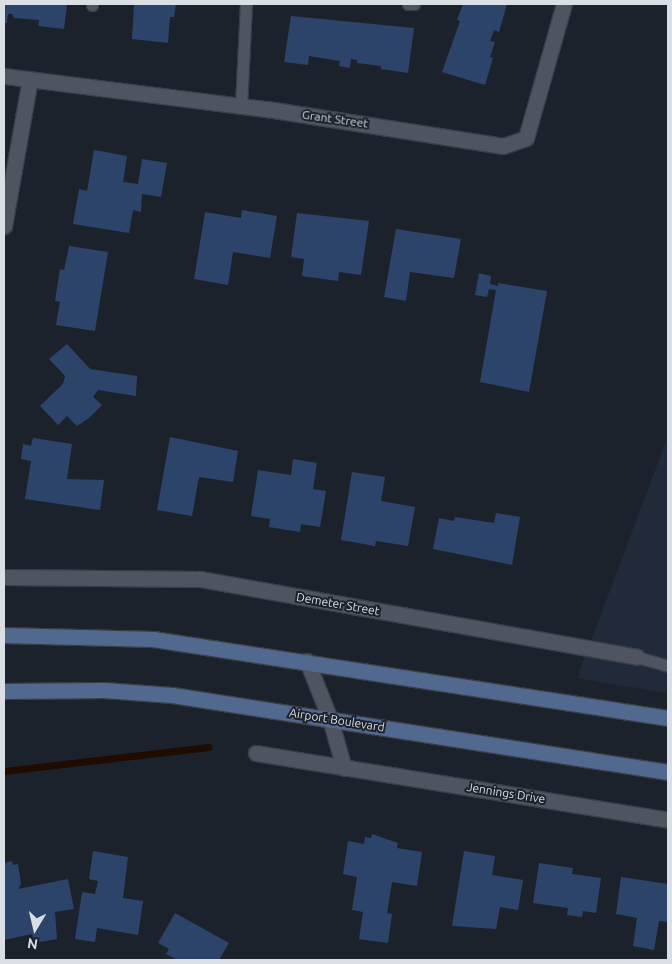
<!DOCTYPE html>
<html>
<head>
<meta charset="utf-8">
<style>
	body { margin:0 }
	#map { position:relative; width:672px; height:964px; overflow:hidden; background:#1c222c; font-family:Ubuntu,sans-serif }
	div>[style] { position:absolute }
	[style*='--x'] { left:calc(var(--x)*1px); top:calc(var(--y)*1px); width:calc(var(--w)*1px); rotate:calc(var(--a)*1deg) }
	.built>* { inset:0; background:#212a39 }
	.stream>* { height:7px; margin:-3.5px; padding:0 3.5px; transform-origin:3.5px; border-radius:3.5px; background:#1f0b00 }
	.building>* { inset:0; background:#2d446a }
	.roads { filter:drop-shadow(1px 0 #3a3e46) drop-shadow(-1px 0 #3a3e46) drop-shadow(0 1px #3a3e46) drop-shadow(0 -1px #3a3e46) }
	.lane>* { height:11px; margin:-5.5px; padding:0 5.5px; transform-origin:5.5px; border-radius:5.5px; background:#4e5560 }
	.street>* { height:15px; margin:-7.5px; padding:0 7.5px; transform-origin:7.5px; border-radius:7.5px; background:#4e5560 }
	.secondary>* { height:15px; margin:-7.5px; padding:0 7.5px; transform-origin:7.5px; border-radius:7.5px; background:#52698f }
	span { translate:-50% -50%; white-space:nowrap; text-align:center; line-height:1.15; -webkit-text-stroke:4px #1c222c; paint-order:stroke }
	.street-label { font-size:12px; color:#dadee5 }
	.frame { position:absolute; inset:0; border:5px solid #dadee5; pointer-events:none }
	.north { position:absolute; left:10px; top:904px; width:50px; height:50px; -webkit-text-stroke:4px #1c222c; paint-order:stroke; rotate:189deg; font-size:14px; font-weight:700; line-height:20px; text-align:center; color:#dadee5 }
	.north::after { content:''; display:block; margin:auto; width:18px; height:22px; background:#dadee5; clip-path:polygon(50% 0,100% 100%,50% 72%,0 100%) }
</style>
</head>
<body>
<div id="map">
	<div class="built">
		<i style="clip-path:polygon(668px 436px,668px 693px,577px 678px)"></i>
	</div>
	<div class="stream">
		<i style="--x:4;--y:771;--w:206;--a:-6.7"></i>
	</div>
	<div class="building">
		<i style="clip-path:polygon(4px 4px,67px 4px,64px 29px,38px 26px,39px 20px,14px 18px,12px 14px,8px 14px,7px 23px,4px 23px)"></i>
		<i style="clip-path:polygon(134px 4px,176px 4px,174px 17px,170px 17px,168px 43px,132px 39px)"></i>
		<i style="clip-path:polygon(463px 4px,507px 4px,499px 32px,494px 30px,490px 41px,495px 42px,490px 57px,493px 58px,485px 85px,442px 72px,460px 21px,457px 20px)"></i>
		<i style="clip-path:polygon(291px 16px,414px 28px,408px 73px,381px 69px,381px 66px,357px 63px,357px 60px,351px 59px,350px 68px,339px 66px,340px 61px,309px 56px,308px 65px,284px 62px)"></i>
		<i style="clip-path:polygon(94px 150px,127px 156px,123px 182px,138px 184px,142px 159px,167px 163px,161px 197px,142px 194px,141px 212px,133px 210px,129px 233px,73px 224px,79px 189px,87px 191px)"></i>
		<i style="clip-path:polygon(242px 210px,277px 216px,270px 258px,233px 252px,228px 285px,194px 279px,205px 212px,241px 218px)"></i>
		<i style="clip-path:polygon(297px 213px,369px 221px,361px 275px,339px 272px,338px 281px,302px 276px,304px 259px,291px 257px)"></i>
		<i style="clip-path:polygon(396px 229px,461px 239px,454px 278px,410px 272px,406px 301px,384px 297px)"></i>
		<i style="clip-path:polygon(69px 246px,108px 252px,95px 331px,56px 325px,60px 302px,55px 301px,60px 269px,64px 270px)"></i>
		<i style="clip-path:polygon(479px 273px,491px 276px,490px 284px,498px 286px,498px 283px,547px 291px,529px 392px,480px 382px,496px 290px,489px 289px,487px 297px,475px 295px)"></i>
		<i style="clip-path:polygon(67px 344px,90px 369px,137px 376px,136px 396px,98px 390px,93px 397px,102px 405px,89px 418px,77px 426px,67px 416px,58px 425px,40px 406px,63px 384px,65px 376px,49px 359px)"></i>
		<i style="clip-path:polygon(170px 437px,238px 451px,233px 482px,199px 477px,192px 516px,157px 510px)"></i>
		<i style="clip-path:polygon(33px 438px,72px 444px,67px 479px,104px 480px,100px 510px,25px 499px,31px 461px,21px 459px,23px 444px,31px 446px)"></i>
		<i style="clip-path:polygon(293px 459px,317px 463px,313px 489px,326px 491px,320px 527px,301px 524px,300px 532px,269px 527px,270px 519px,251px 516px,258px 470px,291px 475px)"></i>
		<i style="clip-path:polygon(352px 472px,385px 477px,381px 501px,415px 507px,408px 546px,376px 541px,375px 546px,341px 540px)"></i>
		<i style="clip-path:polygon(496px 513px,520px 517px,512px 565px,433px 549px,439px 518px,454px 521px,455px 517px,494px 523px)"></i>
		<i style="clip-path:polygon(372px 834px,398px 843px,397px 848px,422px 852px,417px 886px,392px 882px,387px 913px,392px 914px,388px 943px,359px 939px,363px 912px,352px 910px,357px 877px,343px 874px,348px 841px,364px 844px,365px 837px,371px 838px)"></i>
		<i style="clip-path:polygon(93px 851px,128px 857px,123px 898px,143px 901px,138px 935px,97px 928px,95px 942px,75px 939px,82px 892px,95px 894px,98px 881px,89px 879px)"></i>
		<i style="clip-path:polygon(464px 851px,495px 856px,492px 875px,523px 880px,518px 910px,500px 907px,496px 929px,452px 926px)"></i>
		<i style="clip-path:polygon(12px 861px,13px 865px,18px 864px,21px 884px,18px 889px,68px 879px,74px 909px,55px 912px,57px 939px,34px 943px,32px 934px,4px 940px,4px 863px)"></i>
		<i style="clip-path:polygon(539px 863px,573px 868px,572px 874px,601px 878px,596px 913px,583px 911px,582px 917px,567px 915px,568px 908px,533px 903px)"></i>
		<i style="clip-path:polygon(621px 877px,668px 884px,668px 922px,659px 921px,654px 950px,633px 946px,637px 918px,616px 914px)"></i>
		<i style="clip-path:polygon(175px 913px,229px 943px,219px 960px,178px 960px,166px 954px,169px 949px,158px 943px)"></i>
	</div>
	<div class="roads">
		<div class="lane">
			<i style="--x:408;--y:4;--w:6;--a:0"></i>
			<i style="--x:92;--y:5;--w:1;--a:-90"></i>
			<i style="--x:241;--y:106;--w:102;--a:-87.2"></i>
			<i style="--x:637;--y:657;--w:32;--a:16"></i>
		</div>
		<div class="street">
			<i style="--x:4;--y:76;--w:265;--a:7.2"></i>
			<i style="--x:267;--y:109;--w:239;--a:8.9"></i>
			<i style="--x:503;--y:146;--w:24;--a:-19"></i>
			<i style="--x:526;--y:138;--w:139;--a:-74.2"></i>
			<i style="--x:4;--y:226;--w:149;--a:-80"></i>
			<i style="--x:4;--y:577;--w:196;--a:0.6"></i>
			<i style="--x:200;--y:579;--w:444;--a:10.1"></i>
			<i style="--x:307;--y:661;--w:62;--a:68.4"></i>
			<i style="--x:330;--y:719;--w:51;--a:74.1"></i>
			<i style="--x:256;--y:753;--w:417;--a:9.2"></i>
		</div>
		<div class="secondary">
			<i style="--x:4;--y:635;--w:149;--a:1.5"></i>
			<i style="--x:153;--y:639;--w:521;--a:8.72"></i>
			<i style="--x:4;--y:691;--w:100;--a:-0.6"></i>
			<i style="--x:104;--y:690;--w:68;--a:4.2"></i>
			<i style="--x:172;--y:695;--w:502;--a:8.82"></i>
		</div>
	</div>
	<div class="street-label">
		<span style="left:335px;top:119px;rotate:8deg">Grant Street</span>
		<span style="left:338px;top:604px;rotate:10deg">Demeter Street</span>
		<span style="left:337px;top:720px;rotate:9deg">Airport Boulevard</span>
		<span style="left:506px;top:793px;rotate:9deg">Jennings Drive</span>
	</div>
	<div class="frame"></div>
	<div class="north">N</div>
</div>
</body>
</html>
